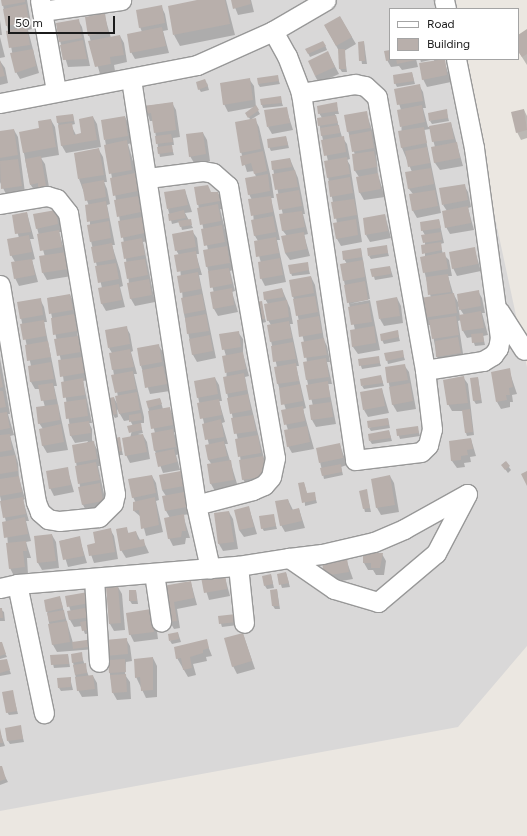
<!DOCTYPE html>
<html>
<head>
<meta charset="utf-8">
<style>
	body { margin:0 }
	#map { position:relative; width:527px; height:836px; overflow:hidden; background:#ebe7e1; font-family:Figtree,sans-serif }
	div>[style] { position:absolute }
	[style*='--x'] { left:calc(var(--x)*1px); top:calc(var(--y)*1px); width:calc(var(--w)*1px); rotate:calc(var(--a)*1deg) }
	.residential>* { inset:0; background:#d9d8d8 }
	.shadow>* { inset:0; background:#0003 }
	.building>* { inset:0; background:#b8afab }
	.roads { filter:drop-shadow(1px 0 #989898) drop-shadow(-1px 0 #989898) drop-shadow(0 1px #989898) drop-shadow(0 -1px #989898) }
	.minor>* { height:19px; margin:-9.5px; padding:0 9.5px; transform-origin:9.5px; border-radius:9.5px; background:#fff }
	span { translate:-50% -50%; white-space:nowrap; text-align:center; line-height:1.15; -webkit-text-stroke:3px #fff; paint-order:stroke }
	.legend { position:absolute; left:389px; top:8px; width:130px; height:52px; box-sizing:border-box; background:#fff; border:1px solid #a4a4a4; margin:0; padding:5px 7px; list-style:none; font-size:12px; color:#1b1b1b }
	.legend li { display:flex; align-items:center; gap:8px; height:20px }
	.legend b { width:20px; border:1px solid #a4a4a4 }
	.scale { position:absolute; left:8px; top:16px; width:107px; height:18px; box-sizing:border-box; border:2px solid #1b1b1b; border-top:0; padding-left:5px; font-size:12px; line-height:14px; white-space:nowrap; color:#1b1b1b; -webkit-text-stroke:3px #fff; paint-order:stroke }
</style>
</head>
<body>
<div id="map">
	<div class="residential">
		<i style="clip-path:polygon(0 0,448px 0,450px 9px,390px 9px,390px 59px,461px 59px,527px 367px,527px 646px,458px 727px,0 811px)"></i>
	</div>
	<div class="shadow">
		<i style="clip-path:polygon(2px 0,27px 0,32px 29px,28px 30px,39px 73px,20px 79px,16px 72px)"></i>
		<i style="clip-path:polygon(202px 0,226px 0,235px 35px,180px 46px,174px 35px)"></i>
		<i style="clip-path:polygon(232px 0,251px 0,254px 12px,238px 15px)"></i>
		<i style="clip-path:polygon(161px 6px,165px 14px,168px 30px,163px 31px,169px 53px,135px 59px,131px 52px,142px 32px,140px 27px)"></i>
		<i style="clip-path:polygon(104px 14px,111px 38px,120px 36px,124px 43px,127px 62px,114px 65px,115px 71px,100px 74px,89px 35px)"></i>
		<i style="clip-path:polygon(340px 17px,356px 44px,344px 51px,347px 72px,342px 72px,340px 69px,339px 51px,325px 26px)"></i>
		<i style="clip-path:polygon(0 20px,2px 35px,0 35px)"></i>
		<i style="clip-path:polygon(78px 20px,82px 27px,90px 66px,68px 67px,60px 41px)"></i>
		<i style="clip-path:polygon(527px 30px,527px 65px,518px 51px,518px 36px)"></i>
		<i style="clip-path:polygon(0 37px,5px 57px,0 58px)"></i>
		<i style="clip-path:polygon(364px 42px,367px 64px,362px 64px,359px 43px)"></i>
		<i style="clip-path:polygon(325px 45px,327px 50px,310px 57px,306px 49px)"></i>
		<i style="clip-path:polygon(390px 51px,390px 59px,416px 59px,418px 67px,402px 70px,399px 66px,391px 67px,387px 60px)"></i>
		<i style="clip-path:polygon(328px 53px,339px 74px,319px 83px,315px 76px)"></i>
		<i style="clip-path:polygon(420px 59px,439px 59px,439px 60px,444px 60px,451px 82px,427px 87px,423px 79px,435px 59px,421px 62px)"></i>
		<i style="clip-path:polygon(0 61px,5px 68px,8px 83px,0 85px)"></i>
		<i style="clip-path:polygon(412px 73px,415px 84px,397px 87px,395px 83px)"></i>
		<i style="clip-path:polygon(277px 76px,280px 84px,260px 87px,258px 84px)"></i>
		<i style="clip-path:polygon(249px 79px,254px 86px,256px 107px,260px 114px,250px 120px,255px 119px,259px 127px,271px 178px,274px 198px,271px 198px,280px 240px,277px 240px,286px 282px,265px 286px,261px 278px,261px 263px,255px 241px,258px 241px,255px 236px,252px 200px,249px 194px,256px 177px,254px 171px,247px 172px,241px 152px,250px 119px,246px 113px,255px 107px,228px 112px,224px 104px)"></i>
		<i style="clip-path:polygon(207px 83px,209px 90px,201px 92px,199px 89px)"></i>
		<i style="clip-path:polygon(419px 85px,423px 92px,426px 108px,423px 108px,428px 127px,451px 123px,463px 166px,440px 170px,435px 163px,433px 148px,435px 147px,430px 129px,424px 130px,441px 213px,417px 218px,413px 211px,413px 194px,409px 189px,412px 172px,402px 148px,401px 110px,395px 90px)"></i>
		<i style="clip-path:polygon(280px 97px,283px 106px,263px 108px,262px 105px,261px 100px)"></i>
		<i style="clip-path:polygon(172px 103px,176px 110px,180px 137px,173px 138px,174px 145px,171px 145px,174px 155px,160px 157px,153px 121px,150px 121px,145px 106px)"></i>
		<i style="clip-path:polygon(336px 103px,339px 114px,335px 114px,342px 137px,347px 144px,350px 159px,347px 160px,350px 165px,362px 242px,341px 246px,337px 239px,334px 223px,337px 223px,328px 177px,328px 161px,318px 119px,322px 118px,319px 113px)"></i>
		<i style="clip-path:polygon(286px 108px,293px 130px,272px 134px,268px 127px)"></i>
		<i style="clip-path:polygon(446px 110px,449px 121px,432px 124px,430px 121px)"></i>
		<i style="clip-path:polygon(524px 110px,527px 116px,527px 138px,521px 140px,517px 132px)"></i>
		<i style="clip-path:polygon(366px 112px,375px 139px,378px 175px,385px 197px,364px 200px,360px 193px,359px 177px,355px 171px,355px 155px,348px 131px)"></i>
		<i style="clip-path:polygon(73px 115px,75px 124px,71px 125px,76px 135px,82px 134px,93px 117px,97px 124px,101px 147px,66px 153px,62px 146px,57px 117px)"></i>
		<i style="clip-path:polygon(125px 117px,129px 124px,132px 143px,128px 144px,139px 182px,142px 198px,139px 199px,148px 241px,143px 242px,155px 302px,135px 306px,131px 299px,124px 243px,105px 140px)"></i>
		<i style="clip-path:polygon(51px 120px,55px 127px,59px 155px,41px 158px,45px 164px,50px 193px,35px 191px,30px 184px,20px 133px,40px 129px)"></i>
		<i style="clip-path:polygon(14px 130px,18px 137px,25px 193px,7px 196px,0 182px,0 132px)"></i>
		<i style="clip-path:polygon(203px 133px,207px 140px,210px 161px,194px 163px,190px 156px)"></i>
		<i style="clip-path:polygon(286px 137px,289px 148px,271px 151px,269px 147px)"></i>
		<i style="clip-path:polygon(99px 150px,103px 157px,107px 182px,104px 182px,107px 189px,110px 204px,107px 205px,115px 245px,112px 245px,120px 271px,123px 286px,120px 287px,125px 307px,106px 311px,102px 304px,99px 289px,102px 288px,91px 241px,89px 206px,79px 179px)"></i>
		<i style="clip-path:polygon(290px 159px,298px 178px,302px 198px,305px 214px,303px 214px,308px 234px,304px 235px,310px 256px,290px 260px,285px 253px,287px 236px,283px 231px,283px 215px,273px 169px)"></i>
		<i style="clip-path:polygon(464px 185px,468px 192px,471px 207px,468px 208px,474px 230px,450px 234px,446px 227px,447px 211px,443px 205px)"></i>
		<i style="clip-path:polygon(185px 190px,192px 212px,185px 213px,193px 228px,182px 230px,180px 222px,172px 224px,168px 209px)"></i>
		<i style="clip-path:polygon(212px 193px,218px 193px,222px 200px,223px 209px,220px 209px,231px 254px,233px 270px,230px 271px,235px 291px,232px 292px,238px 312px,218px 316px,214px 309px,214px 293px,207px 266px,208px 250px,198px 204px)"></i>
		<i style="clip-path:polygon(55px 211px,59px 218px,62px 232px,59px 232px,72px 276px,47px 280px,43px 273px,45px 257px,37px 228px)"></i>
		<i style="clip-path:polygon(27px 213px,34px 239px,30px 239px,35px 259px,32px 260px,38px 282px,19px 286px,15px 278px,15px 262px,11px 255px,19px 238px,13px 216px)"></i>
		<i style="clip-path:polygon(385px 215px,391px 238px,370px 242px,366px 235px)"></i>
		<i style="clip-path:polygon(evenodd,439px 220px,444px 243px,440px 244px,443px 254px,449px 260px,452px 276px,448px 276px,453px 293px,459px 304px,478px 291px,482px 298px,485px 313px,482px 313px,488px 335px,483px 336px,485px 345px,475px 346px,472px 337px,467px 338px,463px 331px,461px 320px,458px 321px,464px 360px,442px 364px,437px 357px,431px 325px,428px 325px,424px 318px,431px 298px,421px 258px,425px 257px,425px 235px,422px 230px,439px 220px,458px 306px,464px 315px,460px 316px,458px 306px)"></i>
		<i style="clip-path:polygon(192px 231px,197px 238px,199px 254px,196px 254px,202px 275px,199px 275px,216px 358px,197px 362px,193px 355px,184px 314px,179px 255px,176px 250px)"></i>
		<i style="clip-path:polygon(386px 246px,389px 256px,371px 259px,369px 256px)"></i>
		<i style="clip-path:polygon(474px 248px,481px 271px,457px 276px,453px 268px)"></i>
		<i style="clip-path:polygon(361px 249px,370px 299px,349px 304px,370px 300px,380px 350px,358px 354px,353px 347px,355px 330px,344px 281px,347px 264px,344px 259px)"></i>
		<i style="clip-path:polygon(307px 263px,310px 274px,292px 276px,291px 273px)"></i>
		<i style="clip-path:polygon(390px 267px,393px 277px,375px 280px,372px 270px)"></i>
		<i style="clip-path:polygon(311px 277px,315px 285px,324px 340px,327px 346px,330px 362px,327px 362px,332px 384px,328px 384px,336px 424px,316px 427px,312px 420px,313px 406px,307px 380px,307px 362px,304px 342px,293px 296px)"></i>
		<i style="clip-path:polygon(282px 289px,290px 308px,293px 324px,290px 324px,299px 366px,296px 366px,306px 408px,303px 409px,314px 449px,292px 453px,288px 446px,288px 430px,282px 411px,286px 410px,278px 384px,277px 367px,271px 341px,271px 325px,268px 320px,268px 304px,265px 299px)"></i>
		<i style="clip-path:polygon(70px 295px,74px 302px,78px 338px,82px 344px,82px 359px,88px 380px,83px 381px,92px 423px,89px 423px,92px 429px,92px 440px,97px 449px,100px 466px,98px 466px,107px 508px,87px 512px,83px 505px,76px 462px,88px 441px,75px 443px,71px 436px,61px 361px,48px 298px)"></i>
		<i style="clip-path:polygon(397px 298px,401px 306px,403px 323px,384px 326px,380px 319px)"></i>
		<i style="clip-path:polygon(40px 299px,44px 307px,47px 322px,44px 322px,57px 386px,54px 386px,68px 450px,47px 453px,43px 446px,40px 429px,43px 429px,39px 423px,45px 407px,40px 389px,35px 389px,31px 382px,29px 367px,31px 366px,21px 318px)"></i>
		<i style="clip-path:polygon(261px 302px,266px 322px,262px 323px,260px 320px)"></i>
		<i style="clip-path:polygon(126px 327px,130px 334px,133px 351px,131px 352px,137px 374px,134px 374px,144px 417px,144px 423px,140px 423px,143px 433px,138px 434px,143px 435px,147px 442px,150px 459px,130px 463px,126px 455px,133px 426px,130px 420px,124px 421px,117px 409px,118px 417px,115px 418px,113px 415px,114px 398px,118px 405px,118px 397px,110px 353px,112px 353px,109px 348px)"></i>
		<i style="clip-path:polygon(397px 331px,400px 341px,384px 344px,382px 340px)"></i>
		<i style="clip-path:polygon(238px 332px,243px 339px,243px 354px,249px 376px,245px 377px,249px 397px,270px 483px,247px 486px,243px 479px,238px 440px,227px 393px,226px 356px,220px 335px)"></i>
		<i style="clip-path:polygon(158px 345px,163px 352px,170px 391px,150px 394px,141px 366px)"></i>
		<i style="clip-path:polygon(402px 351px,405px 360px,388px 364px,387px 360px)"></i>
		<i style="clip-path:polygon(378px 357px,381px 366px,362px 369px,359px 360px)"></i>
		<i style="clip-path:polygon(0 358px,10px 414px,8px 414px,14px 435px,10px 436px,18px 463px,19px 478px,25px 499px,23px 500px,29px 521px,26px 521px,31px 541px,26px 542px,31px 558px,27px 558px,28px 574px,14px 576px,10px 568px,6px 522px,0 496px)"></i>
		<i style="clip-path:polygon(404px 365px,409px 372px,416px 409px,397px 412px,393px 405px,386px 368px)"></i>
		<i style="clip-path:polygon(509px 370px,517px 394px,512px 395px,513px 402px,510px 402px,510px 407px,501px 409px,497px 402px)"></i>
		<i style="clip-path:polygon(381px 377px,384px 386px,364px 389px,362px 386px)"></i>
		<i style="clip-path:polygon(463px 377px,468px 384px,474px 435px,467px 436px,466px 433px,463px 411px,452px 411px,448px 404px)"></i>
		<i style="clip-path:polygon(215px 378px,219px 385px,222px 401px,219px 401px,225px 422px,222px 423px,228px 444px,225px 444px,238px 487px,215px 491px,211px 484px,208px 465px,212px 465px,208px 459px,209px 445px,198px 397px)"></i>
		<i style="clip-path:polygon(478px 378px,482px 403px,476px 404px,474px 401px)"></i>
		<i style="clip-path:polygon(382px 389px,389px 413px,368px 417px,364px 410px)"></i>
		<i style="clip-path:polygon(160px 399px,163px 409px,169px 408px,173px 415px,176px 432px,174px 432px,180px 454px,176px 455px,180px 470px,163px 473px,155px 451px,155px 433px,148px 407px)"></i>
		<i style="clip-path:polygon(388px 419px,390px 428px,371px 431px,369px 428px)"></i>
		<i style="clip-path:polygon(417px 427px,420px 436px,400px 439px,397px 430px)"></i>
		<i style="clip-path:polygon(389px 431px,392px 441px,372px 444px,370px 441px)"></i>
		<i style="clip-path:polygon(119px 438px,123px 455px,119px 455px,118px 452px)"></i>
		<i style="clip-path:polygon(471px 439px,476px 456px,470px 457px,471px 462px,464px 463px,465px 467px,457px 468px,452px 461px,450px 442px)"></i>
		<i style="clip-path:polygon(340px 445px,347px 465px,341px 467px,343px 475px,324px 479px,317px 449px)"></i>
		<i style="clip-path:polygon(505px 462px,511px 470px,508px 473px,502px 465px)"></i>
		<i style="clip-path:polygon(67px 468px,74px 492px,54px 496px,50px 488px)"></i>
		<i style="clip-path:polygon(181px 472px,185px 479px,187px 493px,184px 494px,190px 514px,183px 515px,190px 538px,186px 538px,185px 544px,173px 546px,169px 538px,170px 518px,166px 511px,166px 496px,162px 490px)"></i>
		<i style="clip-path:polygon(152px 476px,156px 483px,159px 500px,156px 501px,163px 532px,146px 536px,141px 517px,134px 511px,136px 503px,133px 497px)"></i>
		<i style="clip-path:polygon(390px 476px,394px 483px,399px 512px,381px 515px,377px 508px)"></i>
		<i style="clip-path:polygon(304px 483px,307px 494px,314px 493px,317px 503px,305px 506px)"></i>
		<i style="clip-path:polygon(366px 490px,371px 512px,365px 512px,360px 492px)"></i>
		<i style="clip-path:polygon(288px 500px,293px 510px,299px 509px,305px 528px,285px 532px,281px 525px)"></i>
		<i style="clip-path:polygon(249px 508px,257px 534px,244px 537px,239px 530px)"></i>
		<i style="clip-path:polygon(229px 512px,233px 519px,238px 549px,223px 551px,219px 544px)"></i>
		<i style="clip-path:polygon(273px 515px,277px 529px,264px 531px,262px 528px)"></i>
		<i style="clip-path:polygon(126px 528px,129px 534px,136px 532px,140px 540px,143px 540px,149px 553px,126px 558px,121px 550px)"></i>
		<i style="clip-path:polygon(110px 529px,114px 536px,118px 559px,94px 563px,88px 546px,96px 544px)"></i>
		<i style="clip-path:polygon(52px 535px,56px 542px,59px 568px,42px 570px,38px 563px,35px 537px)"></i>
		<i style="clip-path:polygon(79px 537px,87px 563px,68px 567px,60px 541px)"></i>
		<i style="clip-path:polygon(364px 554px,382px 554px,386px 561px,384px 575px,376px 575px,373px 570px,368px 570px,364px 563px)"></i>
		<i style="clip-path:polygon(346px 559px,353px 579px,330px 583px,325px 576px)"></i>
		<i style="clip-path:polygon(286px 573px,290px 587px,282px 588px,278px 575px)"></i>
		<i style="clip-path:polygon(224px 574px,230px 596px,209px 600px,202px 578px)"></i>
		<i style="clip-path:polygon(271px 575px,274px 588px,267px 589px,265px 586px)"></i>
		<i style="clip-path:polygon(191px 583px,197px 605px,177px 609px,180px 628px,174px 629px,170px 622px,164px 587px)"></i>
		<i style="clip-path:polygon(118px 587px,122px 594px,125px 630px,114px 631px,110px 624px)"></i>
		<i style="clip-path:polygon(277px 590px,280px 609px,275px 609px,273px 606px)"></i>
		<i style="clip-path:polygon(136px 591px,138px 604px,132px 604px,130px 601px)"></i>
		<i style="clip-path:polygon(88px 593px,94px 633px,85px 634px,82px 626px,74px 627px,70px 620px,68px 612px,71px 612px,66px 597px)"></i>
		<i style="clip-path:polygon(60px 598px,73px 643px,93px 640px,96px 649px,57px 652px,53px 645px,47px 611px)"></i>
		<i style="clip-path:polygon(0 609px,4px 612px,5px 621px,0 621px)"></i>
		<i style="clip-path:polygon(236px 615px,238px 625px,222px 627px,219px 617px)"></i>
		<i style="clip-path:polygon(155px 618px,158px 639px,134px 642px,130px 634px)"></i>
		<i style="clip-path:polygon(178px 633px,181px 642px,172px 644px,170px 641px)"></i>
		<i style="clip-path:polygon(243px 634px,255px 669px,237px 674px,233px 666px)"></i>
		<i style="clip-path:polygon(126px 639px,130px 646px,132px 661px,126px 662px,125px 675px,130px 682px,131px 699px,117px 700px,113px 693px,107px 656px)"></i>
		<i style="clip-path:polygon(206px 641px,212px 656px,206px 657px,207px 661px,193px 664px,196px 675px,188px 677px,177px 658px)"></i>
		<i style="clip-path:polygon(0 643px,7px 657px,0 659px)"></i>
		<i style="clip-path:polygon(81px 654px,89px 677px,93px 676px,97px 683px,98px 696px,82px 697px,78px 690px,73px 662px)"></i>
		<i style="clip-path:polygon(68px 655px,70px 667px,54px 668px,51px 656px)"></i>
		<i style="clip-path:polygon(153px 658px,157px 666px,157px 697px,146px 698px,136px 677px)"></i>
		<i style="clip-path:polygon(6px 660px,11px 674px,0 676px,0 661px)"></i>
		<i style="clip-path:polygon(70px 678px,73px 690px,61px 691px,59px 688px)"></i>
		<i style="clip-path:polygon(12px 691px,18px 714px,9px 715px,7px 712px)"></i>
		<i style="clip-path:polygon(20px 726px,24px 742px,10px 744px,8px 741px)"></i>
		<i style="clip-path:polygon(0 732px,5px 746px,0 747px)"></i>
		<i style="clip-path:polygon(0 767px,8px 782px,0 785px)"></i>
	</div>
	<div class="building">
		<i style="clip-path:polygon(1px 0,25px 0,25px 2px,2px 6px)"></i>
		<i style="clip-path:polygon(197px 0,225px 0,230px 24px,173px 35px,168px 6px)"></i>
		<i style="clip-path:polygon(231px 0,250px 0,251px 4px,233px 9px)"></i>
		<i style="clip-path:polygon(26px 4px,29px 22px,6px 26px,3px 9px)"></i>
		<i style="clip-path:polygon(162px 5px,165px 23px,139px 28px,136px 10px)"></i>
		<i style="clip-path:polygon(105px 13px,108px 32px,88px 36px,85px 17px)"></i>
		<i style="clip-path:polygon(340px 16px,352px 37px,336px 46px,324px 25px)"></i>
		<i style="clip-path:polygon(79px 19px,82px 38px,59px 42px,56px 23px)"></i>
		<i style="clip-path:polygon(27px 27px,30px 45px,9px 48px,6px 31px)"></i>
		<i style="clip-path:polygon(162px 27px,166px 46px,130px 53px,127px 34px)"></i>
		<i style="clip-path:polygon(527px 29px,527px 54px,522px 57px,518px 51px,518px 35px)"></i>
		<i style="clip-path:polygon(120px 35px,124px 55px,110px 57px,111px 64px,95px 67px,88px 41px)"></i>
		<i style="clip-path:polygon(83px 40px,87px 59px,63px 60px,60px 45px)"></i>
		<i style="clip-path:polygon(323px 41px,326px 46px,308px 54px,305px 49px)"></i>
		<i style="clip-path:polygon(364px 41px,365px 61px,359px 61px,358px 42px)"></i>
		<i style="clip-path:polygon(33px 49px,36px 66px,15px 73px,10px 53px)"></i>
		<i style="clip-path:polygon(338px 49px,345px 49px,346px 69px,339px 69px)"></i>
		<i style="clip-path:polygon(390px 50px,390px 60px,386px 61px,384px 51px)"></i>
		<i style="clip-path:polygon(328px 51px,335px 67px,315px 76px,308px 61px)"></i>
		<i style="clip-path:polygon(396px 59px,416px 59px,416px 60px,397px 64px)"></i>
		<i style="clip-path:polygon(445px 59px,447px 75px,422px 80px,419px 63px)"></i>
		<i style="clip-path:polygon(0 60px,5px 76px,0 77px)"></i>
		<i style="clip-path:polygon(412px 72px,414px 81px,394px 84px,393px 75px)"></i>
		<i style="clip-path:polygon(278px 75px,279px 81px,258px 84px,257px 78px)"></i>
		<i style="clip-path:polygon(250px 78px,253px 100px,223px 105px,220px 83px)"></i>
		<i style="clip-path:polygon(205px 79px,208px 86px,198px 90px,196px 82px)"></i>
		<i style="clip-path:polygon(420px 84px,423px 101px,397px 105px,394px 89px)"></i>
		<i style="clip-path:polygon(281px 96px,282px 103px,261px 105px,260px 99px)"></i>
		<i style="clip-path:polygon(173px 102px,176px 130px,154px 133px,151px 113px,145px 114px,144px 106px)"></i>
		<i style="clip-path:polygon(337px 102px,338px 111px,318px 114px,317px 106px)"></i>
		<i style="clip-path:polygon(256px 105px,259px 110px,248px 118px,245px 113px)"></i>
		<i style="clip-path:polygon(422px 105px,425px 122px,400px 127px,397px 110px)"></i>
		<i style="clip-path:polygon(287px 107px,290px 123px,267px 127px,264px 110px)"></i>
		<i style="clip-path:polygon(447px 109px,448px 118px,429px 121px,428px 113px)"></i>
		<i style="clip-path:polygon(524px 109px,527px 130px,516px 133px,511px 112px)"></i>
		<i style="clip-path:polygon(367px 111px,370px 128px,347px 132px,344px 115px)"></i>
		<i style="clip-path:polygon(73px 114px,74px 121px,57px 123px,56px 116px)"></i>
		<i style="clip-path:polygon(336px 115px,338px 123px,318px 126px,317px 118px)"></i>
		<i style="clip-path:polygon(93px 116px,97px 140px,61px 146px,58px 125px,72px 123px,74px 135px,81px 133px,79px 119px)"></i>
		<i style="clip-path:polygon(125px 116px,128px 136px,104px 140px,101px 120px)"></i>
		<i style="clip-path:polygon(256px 118px,261px 149px,240px 153px,235px 122px)"></i>
		<i style="clip-path:polygon(51px 119px,56px 147px,23px 153px,19px 132px,39px 128px,38px 121px)"></i>
		<i style="clip-path:polygon(451px 122px,454px 139px,432px 142px,429px 126px)"></i>
		<i style="clip-path:polygon(339px 125px,340px 133px,321px 136px,320px 128px)"></i>
		<i style="clip-path:polygon(424px 127px,427px 143px,401px 148px,398px 131px)"></i>
		<i style="clip-path:polygon(14px 129px,18px 155px,0 158px,0 131px)"></i>
		<i style="clip-path:polygon(371px 131px,374px 148px,352px 152px,349px 135px)"></i>
		<i style="clip-path:polygon(203px 132px,206px 154px,189px 157px,186px 134px)"></i>
		<i style="clip-path:polygon(171px 134px,173px 142px,156px 144px,155px 136px)"></i>
		<i style="clip-path:polygon(286px 136px,288px 145px,268px 148px,267px 139px)"></i>
		<i style="clip-path:polygon(344px 136px,346px 152px,324px 156px,321px 140px)"></i>
		<i style="clip-path:polygon(127px 140px,132px 170px,109px 174px,104px 145px)"></i>
		<i style="clip-path:polygon(457px 142px,460px 158px,434px 163px,431px 147px)"></i>
		<i style="clip-path:polygon(172px 145px,173px 152px,158px 154px,157px 147px)"></i>
		<i style="clip-path:polygon(427px 147px,430px 163px,408px 167px,405px 151px)"></i>
		<i style="clip-path:polygon(99px 148px,104px 175px,78px 179px,74px 153px)"></i>
		<i style="clip-path:polygon(263px 151px,267px 171px,254px 174px,251px 163px,242px 166px,240px 156px)"></i>
		<i style="clip-path:polygon(374px 151px,377px 167px,354px 171px,352px 154px)"></i>
		<i style="clip-path:polygon(41px 156px,46px 186px,38px 188px,38px 183px,30px 185px,25px 159px)"></i>
		<i style="clip-path:polygon(347px 157px,350px 174px,327px 178px,324px 161px)"></i>
		<i style="clip-path:polygon(290px 158px,292px 167px,272px 170px,271px 161px)"></i>
		<i style="clip-path:polygon(18px 159px,22px 186px,1px 189px,0 161px)"></i>
		<i style="clip-path:polygon(431px 168px,434px 184px,408px 189px,405px 172px)"></i>
		<i style="clip-path:polygon(295px 170px,298px 187px,275px 190px,272px 174px)"></i>
		<i style="clip-path:polygon(135px 173px,138px 191px,113px 196px,110px 178px)"></i>
		<i style="clip-path:polygon(378px 173px,381px 189px,359px 193px,356px 177px)"></i>
		<i style="clip-path:polygon(268px 174px,270px 191px,248px 195px,245px 178px)"></i>
		<i style="clip-path:polygon(350px 177px,353px 193px,330px 197px,328px 181px)"></i>
		<i style="clip-path:polygon(104px 180px,106px 197px,85px 201px,82px 184px)"></i>
		<i style="clip-path:polygon(465px 184px,468px 200px,442px 205px,439px 188px)"></i>
		<i style="clip-path:polygon(208px 185px,211px 192px,218px 192px,220px 201px,197px 205px,194px 187px)"></i>
		<i style="clip-path:polygon(185px 189px,188px 205px,167px 209px,164px 192px)"></i>
		<i style="clip-path:polygon(299px 190px,302px 206px,279px 210px,276px 194px)"></i>
		<i style="clip-path:polygon(435px 190px,438px 206px,412px 211px,409px 194px)"></i>
		<i style="clip-path:polygon(138px 196px,141px 212px,117px 217px,114px 200px)"></i>
		<i style="clip-path:polygon(271px 196px,273px 212px,251px 216px,248px 199px)"></i>
		<i style="clip-path:polygon(354px 199px,357px 215px,334px 219px,331px 202px)"></i>
		<i style="clip-path:polygon(106px 201px,109px 218px,87px 222px,85px 205px)"></i>
		<i style="clip-path:polygon(218px 204px,221px 221px,200px 225px,197px 208px)"></i>
		<i style="clip-path:polygon(468px 206px,471px 223px,445px 228px,442px 211px)"></i>
		<i style="clip-path:polygon(56px 210px,58px 224px,36px 229px,33px 214px)"></i>
		<i style="clip-path:polygon(184px 210px,186px 218px,169px 221px,168px 214px)"></i>
		<i style="clip-path:polygon(302px 211px,305px 227px,282px 231px,279px 214px)"></i>
		<i style="clip-path:polygon(27px 212px,31px 232px,15px 234px,12px 215px)"></i>
		<i style="clip-path:polygon(385px 214px,388px 231px,365px 235px,363px 218px)"></i>
		<i style="clip-path:polygon(273px 216px,276px 232px,254px 236px,251px 220px)"></i>
		<i style="clip-path:polygon(142px 217px,145px 233px,121px 238px,118px 221px)"></i>
		<i style="clip-path:polygon(191px 219px,192px 225px,180px 227px,178px 221px)"></i>
		<i style="clip-path:polygon(356px 219px,358px 235px,336px 239px,333px 223px)"></i>
		<i style="clip-path:polygon(439px 219px,441px 228px,421px 231px,420px 222px)"></i>
		<i style="clip-path:polygon(109px 221px,111px 238px,90px 242px,87px 225px)"></i>
		<i style="clip-path:polygon(222px 225px,225px 242px,204px 246px,201px 229px)"></i>
		<i style="clip-path:polygon(59px 230px,62px 247px,40px 251px,37px 234px)"></i>
		<i style="clip-path:polygon(193px 230px,196px 247px,175px 251px,172px 234px)"></i>
		<i style="clip-path:polygon(304px 232px,307px 249px,285px 253px,281px 236px)"></i>
		<i style="clip-path:polygon(441px 232px,442px 240px,423px 243px,421px 235px)"></i>
		<i style="clip-path:polygon(29px 235px,32px 252px,10px 256px,7px 239px)"></i>
		<i style="clip-path:polygon(276px 237px,279px 253px,256px 257px,254px 241px)"></i>
		<i style="clip-path:polygon(142px 238px,145px 255px,124px 259px,121px 242px)"></i>
		<i style="clip-path:polygon(441px 242px,442px 250px,422px 254px,421px 245px)"></i>
		<i style="clip-path:polygon(112px 243px,115px 259px,94px 263px,91px 247px)"></i>
		<i style="clip-path:polygon(387px 245px,388px 253px,368px 256px,367px 248px)"></i>
		<i style="clip-path:polygon(227px 246px,230px 263px,206px 267px,203px 250px)"></i>
		<i style="clip-path:polygon(475px 247px,478px 264px,452px 269px,449px 252px)"></i>
		<i style="clip-path:polygon(361px 248px,362px 257px,343px 260px,342px 251px)"></i>
		<i style="clip-path:polygon(196px 251px,199px 268px,177px 272px,174px 255px)"></i>
		<i style="clip-path:polygon(66px 252px,68px 269px,42px 273px,39px 256px)"></i>
		<i style="clip-path:polygon(445px 252px,448px 269px,423px 273px,420px 257px)"></i>
		<i style="clip-path:polygon(280px 258px,283px 275px,260px 279px,258px 262px)"></i>
		<i style="clip-path:polygon(32px 259px,35px 275px,14px 279px,11px 262px)"></i>
		<i style="clip-path:polygon(145px 259px,148px 275px,127px 279px,124px 262px)"></i>
		<i style="clip-path:polygon(363px 260px,365px 277px,343px 281px,340px 264px)"></i>
		<i style="clip-path:polygon(308px 262px,309px 270px,290px 274px,288px 265px)"></i>
		<i style="clip-path:polygon(116px 263px,119px 279px,98px 283px,95px 266px)"></i>
		<i style="clip-path:polygon(390px 266px,391px 274px,372px 277px,370px 269px)"></i>
		<i style="clip-path:polygon(229px 268px,232px 284px,210px 288px,208px 271px)"></i>
		<i style="clip-path:polygon(198px 272px,201px 289px,180px 293px,177px 276px)"></i>
		<i style="clip-path:polygon(448px 274px,451px 292px,428px 295px,426px 277px)"></i>
		<i style="clip-path:polygon(311px 276px,314px 293px,292px 297px,289px 280px)"></i>
		<i style="clip-path:polygon(149px 279px,152px 295px,130px 299px,127px 283px)"></i>
		<i style="clip-path:polygon(365px 281px,368px 300px,347px 303px,344px 285px)"></i>
		<i style="clip-path:polygon(119px 284px,122px 300px,101px 304px,98px 288px)"></i>
		<i style="clip-path:polygon(232px 288px,234px 305px,213px 309px,210px 292px)"></i>
		<i style="clip-path:polygon(282px 288px,284px 297px,264px 300px,263px 292px)"></i>
		<i style="clip-path:polygon(479px 290px,481px 306px,459px 310px,457px 294px)"></i>
		<i style="clip-path:polygon(454px 293px,457px 313px,423px 318px,420px 298px)"></i>
		<i style="clip-path:polygon(70px 294px,73px 310px,49px 314px,47px 298px)"></i>
		<i style="clip-path:polygon(202px 294px,205px 310px,184px 314px,181px 298px)"></i>
		<i style="clip-path:polygon(315px 296px,318px 312px,296px 316px,293px 299px)"></i>
		<i style="clip-path:polygon(397px 297px,400px 316px,379px 319px,376px 301px)"></i>
		<i style="clip-path:polygon(41px 298px,43px 315px,20px 319px,17px 302px)"></i>
		<i style="clip-path:polygon(287px 300px,289px 317px,267px 321px,264px 304px)"></i>
		<i style="clip-path:polygon(262px 301px,265px 319px,259px 320px,256px 302px)"></i>
		<i style="clip-path:polygon(369px 303px,372px 322px,351px 325px,348px 307px)"></i>
		<i style="clip-path:polygon(481px 311px,484px 328px,462px 331px,459px 315px)"></i>
		<i style="clip-path:polygon(74px 314px,77px 331px,53px 335px,51px 318px)"></i>
		<i style="clip-path:polygon(206px 314px,209px 331px,187px 334px,185px 318px)"></i>
		<i style="clip-path:polygon(319px 316px,322px 333px,299px 337px,297px 320px)"></i>
		<i style="clip-path:polygon(456px 316px,459px 335px,432px 339px,429px 320px)"></i>
		<i style="clip-path:polygon(44px 320px,46px 336px,23px 340px,20px 324px)"></i>
		<i style="clip-path:polygon(289px 321px,292px 338px,270px 342px,267px 325px)"></i>
		<i style="clip-path:polygon(127px 326px,130px 344px,108px 348px,105px 330px)"></i>
		<i style="clip-path:polygon(374px 326px,376px 343px,352px 347px,350px 330px)"></i>
		<i style="clip-path:polygon(398px 330px,399px 337px,381px 341px,380px 334px)"></i>
		<i style="clip-path:polygon(239px 331px,241px 347px,222px 350px,219px 334px)"></i>
		<i style="clip-path:polygon(483px 333px,484px 342px,472px 343px,471px 334px)"></i>
		<i style="clip-path:polygon(210px 335px,213px 351px,192px 355px,189px 339px)"></i>
		<i style="clip-path:polygon(78px 336px,81px 352px,57px 356px,54px 339px)"></i>
		<i style="clip-path:polygon(458px 337px,461px 353px,436px 357px,435px 341px)"></i>
		<i style="clip-path:polygon(324px 338px,327px 355px,304px 358px,301px 342px)"></i>
		<i style="clip-path:polygon(48px 341px,51px 357px,27px 361px,25px 345px)"></i>
		<i style="clip-path:polygon(293px 342px,296px 359px,273px 362px,271px 346px)"></i>
		<i style="clip-path:polygon(159px 344px,162px 362px,140px 366px,137px 348px)"></i>
		<i style="clip-path:polygon(130px 349px,134px 367px,112px 370px,109px 353px)"></i>
		<i style="clip-path:polygon(403px 350px,404px 357px,386px 361px,384px 353px)"></i>
		<i style="clip-path:polygon(243px 352px,246px 369px,225px 373px,222px 356px)"></i>
		<i style="clip-path:polygon(379px 356px,380px 363px,359px 366px,358px 359px)"></i>
		<i style="clip-path:polygon(82px 357px,84px 373px,60px 377px,58px 360px)"></i>
		<i style="clip-path:polygon(326px 358px,329px 377px,306px 380px,303px 362px)"></i>
		<i style="clip-path:polygon(51px 362px,54px 379px,30px 382px,28px 366px)"></i>
		<i style="clip-path:polygon(296px 363px,299px 381px,277px 384px,274px 367px)"></i>
		<i style="clip-path:polygon(405px 364px,408px 380px,387px 383px,385px 367px)"></i>
		<i style="clip-path:polygon(163px 366px,167px 384px,145px 388px,142px 370px)"></i>
		<i style="clip-path:polygon(510px 368px,513px 387px,509px 388px,510px 395px,506px 395px,507px 400px,496px 402px,491px 372px)"></i>
		<i style="clip-path:polygon(133px 371px,136px 389px,115px 393px,111px 375px)"></i>
		<i style="clip-path:polygon(0 372px,3px 387px,0 388px)"></i>
		<i style="clip-path:polygon(244px 373px,247px 390px,226px 394px,223px 377px)"></i>
		<i style="clip-path:polygon(381px 375px,383px 383px,361px 386px,360px 379px)"></i>
		<i style="clip-path:polygon(464px 376px,468px 403px,447px 405px,443px 380px)"></i>
		<i style="clip-path:polygon(215px 377px,218px 394px,197px 398px,194px 381px)"></i>
		<i style="clip-path:polygon(478px 377px,481px 400px,473px 401px,470px 378px)"></i>
		<i style="clip-path:polygon(83px 378px,85px 395px,63px 398px,61px 382px)"></i>
		<i style="clip-path:polygon(328px 381px,330px 397px,309px 400px,306px 385px)"></i>
		<i style="clip-path:polygon(53px 383px,56px 399px,41px 401px,38px 385px)"></i>
		<i style="clip-path:polygon(410px 383px,413px 401px,392px 405px,389px 387px)"></i>
		<i style="clip-path:polygon(300px 384px,303px 401px,281px 405px,279px 388px)"></i>
		<i style="clip-path:polygon(382px 388px,385px 406px,363px 410px,360px 392px)"></i>
		<i style="clip-path:polygon(0 391px,3px 391px,6px 407px,0 408px)"></i>
		<i style="clip-path:polygon(137px 392px,140px 410px,119px 414px,115px 396px)"></i>
		<i style="clip-path:polygon(248px 394px,251px 410px,230px 414px,227px 398px)"></i>
		<i style="clip-path:polygon(114px 397px,117px 414px,112px 415px,109px 398px)"></i>
		<i style="clip-path:polygon(160px 398px,162px 404px,148px 408px,146px 401px)"></i>
		<i style="clip-path:polygon(86px 399px,88px 416px,66px 419px,64px 402px)"></i>
		<i style="clip-path:polygon(219px 399px,222px 415px,200px 419px,197px 403px)"></i>
		<i style="clip-path:polygon(331px 402px,333px 417px,311px 420px,309px 405px)"></i>
		<i style="clip-path:polygon(58px 404px,60px 420px,38px 424px,36px 407px)"></i>
		<i style="clip-path:polygon(303px 406px,305px 421px,284px 425px,281px 410px)"></i>
		<i style="clip-path:polygon(170px 407px,173px 425px,151px 429px,148px 411px)"></i>
		<i style="clip-path:polygon(470px 409px,473px 432px,465px 433px,462px 410px)"></i>
		<i style="clip-path:polygon(7px 412px,10px 428px,0 430px,0 413px)"></i>
		<i style="clip-path:polygon(141px 413px,142px 420px,129px 422px,129px 415px)"></i>
		<i style="clip-path:polygon(253px 415px,256px 431px,234px 434px,231px 418px)"></i>
		<i style="clip-path:polygon(388px 418px,389px 425px,368px 428px,367px 421px)"></i>
		<i style="clip-path:polygon(221px 419px,224px 437px,205px 440px,202px 424px)"></i>
		<i style="clip-path:polygon(89px 421px,91px 433px,70px 436px,68px 424px)"></i>
		<i style="clip-path:polygon(141px 423px,142px 430px,129px 433px,127px 426px)"></i>
		<i style="clip-path:polygon(61px 424px,64px 442px,42px 446px,39px 429px)"></i>
		<i style="clip-path:polygon(307px 426px,310px 442px,287px 447px,284px 430px)"></i>
		<i style="clip-path:polygon(418px 426px,419px 433px,397px 436px,396px 429px)"></i>
		<i style="clip-path:polygon(173px 429px,176px 447px,154px 451px,151px 433px)"></i>
		<i style="clip-path:polygon(389px 430px,391px 438px,369px 441px,368px 434px)"></i>
		<i style="clip-path:polygon(10px 434px,12px 450px,0 452px,0 435px)"></i>
		<i style="clip-path:polygon(143px 434px,147px 452px,125px 456px,122px 438px)"></i>
		<i style="clip-path:polygon(258px 435px,261px 453px,238px 457px,235px 439px)"></i>
		<i style="clip-path:polygon(120px 437px,122px 451px,117px 452px,115px 438px)"></i>
		<i style="clip-path:polygon(471px 438px,473px 449px,467px 450px,468px 455px,461px 456px,461px 460px,451px 461px,449px 441px)"></i>
		<i style="clip-path:polygon(94px 441px,97px 459px,75px 463px,72px 445px)"></i>
		<i style="clip-path:polygon(224px 441px,227px 456px,208px 460px,205px 445px)"></i>
		<i style="clip-path:polygon(340px 443px,343px 458px,319px 463px,316px 448px)"></i>
		<i style="clip-path:polygon(174px 449px,177px 462px,158px 467px,155px 453px)"></i>
		<i style="clip-path:polygon(15px 455px,18px 471px,0 474px,0 457px)"></i>
		<i style="clip-path:polygon(263px 456px,266px 476px,242px 480px,239px 460px)"></i>
		<i style="clip-path:polygon(231px 460px,234px 480px,210px 484px,207px 464px)"></i>
		<i style="clip-path:polygon(506px 461px,510px 466px,505px 470px,501px 465px)"></i>
		<i style="clip-path:polygon(96px 462px,100px 480px,78px 484px,75px 466px)"></i>
		<i style="clip-path:polygon(341px 464px,342px 472px,322px 476px,320px 468px)"></i>
		<i style="clip-path:polygon(68px 467px,71px 485px,49px 489px,46px 471px)"></i>
		<i style="clip-path:polygon(181px 471px,184px 486px,162px 490px,159px 475px)"></i>
		<i style="clip-path:polygon(527px 471px,527px 486px,521px 474px)"></i>
		<i style="clip-path:polygon(152px 475px,156px 493px,132px 498px,128px 479px)"></i>
		<i style="clip-path:polygon(390px 475px,395px 505px,376px 508px,371px 479px)"></i>
		<i style="clip-path:polygon(19px 476px,22px 492px,0 496px,0 479px)"></i>
		<i style="clip-path:polygon(304px 482px,307px 493px,315px 492px,316px 500px,302px 503px,298px 483px)"></i>
		<i style="clip-path:polygon(100px 483px,103px 501px,82px 505px,78px 487px)"></i>
		<i style="clip-path:polygon(367px 489px,370px 508px,363px 509px,359px 491px)"></i>
		<i style="clip-path:polygon(184px 492px,187px 507px,165px 511px,162px 496px)"></i>
		<i style="clip-path:polygon(23px 497px,26px 514px,3px 518px,0 501px)"></i>
		<i style="clip-path:polygon(155px 497px,159px 525px,141px 529px,139px 510px,133px 511px,133px 502px)"></i>
		<i style="clip-path:polygon(288px 499px,291px 510px,299px 508px,302px 521px,280px 526px,275px 501px)"></i>
		<i style="clip-path:polygon(249px 506px,254px 527px,239px 530px,234px 510px)"></i>
		<i style="clip-path:polygon(229px 511px,234px 542px,218px 544px,214px 513px)"></i>
		<i style="clip-path:polygon(184px 514px,186px 531px,182px 531px,181px 537px,168px 539px,164px 518px)"></i>
		<i style="clip-path:polygon(274px 514px,276px 526px,261px 529px,259px 516px)"></i>
		<i style="clip-path:polygon(25px 517px,28px 534px,4px 538px,2px 522px)"></i>
		<i style="clip-path:polygon(127px 527px,128px 533px,136px 531px,138px 540px,144px 539px,145px 546px,120px 551px,116px 529px)"></i>
		<i style="clip-path:polygon(111px 528px,115px 552px,89px 556px,87px 545px,95px 543px,93px 532px)"></i>
		<i style="clip-path:polygon(52px 534px,56px 561px,37px 563px,34px 536px)"></i>
		<i style="clip-path:polygon(80px 536px,84px 556px,63px 560px,59px 541px)"></i>
		<i style="clip-path:polygon(26px 541px,27px 551px,23px 551px,25px 567px,9px 569px,6px 543px)"></i>
		<i style="clip-path:polygon(363px 553px,383px 553px,380px 568px,371px 568px,371px 563px,363px 563px)"></i>
		<i style="clip-path:polygon(347px 558px,349px 572px,324px 576px,322px 562px)"></i>
		<i style="clip-path:polygon(286px 572px,289px 583px,279px 585px,277px 574px)"></i>
		<i style="clip-path:polygon(225px 573px,227px 589px,204px 593px,201px 577px)"></i>
		<i style="clip-path:polygon(271px 574px,273px 584px,264px 586px,262px 576px)"></i>
		<i style="clip-path:polygon(191px 581px,194px 598px,174px 602px,177px 621px,169px 622px,163px 586px)"></i>
		<i style="clip-path:polygon(118px 585px,121px 623px,109px 624px,106px 587px)"></i>
		<i style="clip-path:polygon(277px 589px,279px 606px,272px 606px,270px 590px)"></i>
		<i style="clip-path:polygon(129px 590px,136px 590px,137px 601px,129px 601px)"></i>
		<i style="clip-path:polygon(88px 592px,90px 603px,67px 607px,65px 596px)"></i>
		<i style="clip-path:polygon(60px 596px,63px 608px,46px 612px,44px 600px)"></i>
		<i style="clip-path:polygon(91px 607px,92px 617px,69px 620px,67px 611px)"></i>
		<i style="clip-path:polygon(0 608px,2px 608px,3px 618px,0 618px)"></i>
		<i style="clip-path:polygon(151px 609px,154px 632px,129px 635px,126px 613px)"></i>
		<i style="clip-path:polygon(64px 610px,65px 619px,49px 622px,47px 613px)"></i>
		<i style="clip-path:polygon(236px 614px,237px 622px,219px 624px,218px 616px)"></i>
		<i style="clip-path:polygon(91px 620px,93px 629px,82px 631px,80px 622px)"></i>
		<i style="clip-path:polygon(67px 621px,70px 642px,52px 645px,48px 624px)"></i>
		<i style="clip-path:polygon(178px 632px,179px 639px,169px 641px,168px 634px)"></i>
		<i style="clip-path:polygon(243px 633px,252px 661px,232px 667px,224px 638px)"></i>
		<i style="clip-path:polygon(127px 638px,128px 654px,106px 656px,105px 640px)"></i>
		<i style="clip-path:polygon(94px 639px,95px 646px,73px 649px,72px 642px)"></i>
		<i style="clip-path:polygon(207px 639px,209px 648px,203px 650px,203px 653px,190px 657px,192px 668px,183px 670px,181px 658px,176px 659px,174px 647px)"></i>
		<i style="clip-path:polygon(0 642px,2px 642px,6px 654px,0 656px)"></i>
		<i style="clip-path:polygon(82px 652px,83px 661px,72px 663px,71px 654px)"></i>
		<i style="clip-path:polygon(68px 654px,69px 664px,51px 665px,50px 655px)"></i>
		<i style="clip-path:polygon(153px 657px,153px 690px,141px 691px,140px 677px,135px 678px,134px 659px)"></i>
		<i style="clip-path:polygon(7px 659px,10px 670px,0 673px,0 660px)"></i>
		<i style="clip-path:polygon(125px 659px,126px 672px,109px 673px,108px 660px)"></i>
		<i style="clip-path:polygon(86px 663px,87px 673px,75px 675px,73px 665px)"></i>
		<i style="clip-path:polygon(126px 674px,127px 692px,112px 693px,110px 675px)"></i>
		<i style="clip-path:polygon(93px 675px,95px 689px,77px 691px,75px 677px)"></i>
		<i style="clip-path:polygon(71px 677px,71px 687px,58px 688px,57px 678px)"></i>
		<i style="clip-path:polygon(13px 690px,17px 711px,6px 713px,2px 692px)"></i>
		<i style="clip-path:polygon(21px 725px,23px 739px,7px 741px,5px 728px)"></i>
		<i style="clip-path:polygon(0 728px,3px 743px,0 743px)"></i>
		<i style="clip-path:polygon(0 766px,2px 766px,6px 779px,0 781px)"></i>
	</div>
	<div class="roads">
		<div class="minor">
			<i style="--x:40;--y:0;--w:92;--a:80"></i>
			<i style="--x:444;--y:0;--w:9;--a:77"></i>
			<i style="--x:42;--y:11;--w:80;--a:-7.9"></i>
			<i style="--x:273;--y:31;--w:29;--a:61"></i>
			<i style="--x:287;--y:56;--w:40;--a:69"></i>
			<i style="--x:301;--y:93;--w:371;--a:81.6"></i>
			<i style="--x:355;--y:460;--w:66;--a:-6.9"></i>
			<i style="--x:421;--y:452;--w:10;--a:-45"></i>
			<i style="--x:428;--y:445;--w:16;--a:-76"></i>
			<i style="--x:432;--y:429;--w:59;--a:-96.8"></i>
			<i style="--x:425;--y:370;--w:277;--a:-100"></i>
			<i style="--x:377;--y:97;--w:16;--a:-137"></i>
			<i style="--x:365;--y:86;--w:10;--a:-169"></i>
			<i style="--x:355;--y:84;--w:55;--a:170.5"></i>
			<i style="--x:131;--y:79;--w:431;--a:81.3"></i>
			<i style="--x:196;--y:505;--w:65;--a:77.5"></i>
			<i style="--x:0;--y:103;--w:201;--a:-10.9"></i>
			<i style="--x:197;--y:65;--w:83;--a:-24.1"></i>
			<i style="--x:273;--y:31;--w:61;--a:-30.3"></i>
			<i style="--x:148;--y:178;--w:55;--a:-7.3"></i>
			<i style="--x:203;--y:171;--w:10;--a:11"></i>
			<i style="--x:213;--y:173;--w:20;--a:41"></i>
			<i style="--x:228;--y:186;--w:276;--a:80.2"></i>
			<i style="--x:275;--y:458;--w:19;--a:102"></i>
			<i style="--x:271;--y:477;--w:11;--a:131"></i>
			<i style="--x:264;--y:485;--w:12;--a:156"></i>
			<i style="--x:253;--y:490;--w:59;--a:165.3"></i>
			<i style="--x:0;--y:204;--w:48;--a:-9.7"></i>
			<i style="--x:47;--y:196;--w:10;--a:17"></i>
			<i style="--x:57;--y:199;--w:18;--a:52"></i>
			<i style="--x:68;--y:213;--w:285;--a:80.5"></i>
			<i style="--x:115;--y:494;--w:9;--a:103"></i>
			<i style="--x:113;--y:503;--w:20;--a:135"></i>
			<i style="--x:99;--y:517;--w:40;--a:174.3"></i>
			<i style="--x:59;--y:521;--w:11;--a:-170"></i>
			<i style="--x:48;--y:519;--w:11;--a:-139"></i>
			<i style="--x:40;--y:512;--w:11;--a:-112"></i>
			<i style="--x:36;--y:502;--w:220;--a:-99.4"></i>
			<i style="--x:499;--y:311;--w:46;--a:57.3"></i>
			<i style="--x:425;--y:370;--w:59;--a:-8.8"></i>
			<i style="--x:483;--y:361;--w:12;--a:-31"></i>
			<i style="--x:493;--y:355;--w:9;--a:-54"></i>
			<i style="--x:498;--y:348;--w:10;--a:-79"></i>
			<i style="--x:500;--y:338;--w:192;--a:-97.8"></i>
			<i style="--x:474;--y:148;--w:91;--a:-101.4"></i>
			<i style="--x:238;--y:566;--w:57;--a:84"></i>
			<i style="--x:154;--y:573;--w:49;--a:81.7"></i>
			<i style="--x:94;--y:578;--w:84;--a:86.6"></i>
			<i style="--x:17;--y:584;--w:132;--a:78.2"></i>
			<i style="--x:0;--y:588;--w:17;--a:-13"></i>
			<i style="--x:17;--y:584;--w:222;--a:-4.7"></i>
			<i style="--x:238;--y:566;--w:52;--a:-8.9"></i>
			<i style="--x:289;--y:558;--w:33;--a:-7"></i>
			<i style="--x:322;--y:554;--w:53;--a:-13"></i>
			<i style="--x:374;--y:542;--w:33;--a:-23"></i>
			<i style="--x:404;--y:529;--w:72;--a:-29.1"></i>
			<i style="--x:467;--y:494;--w:67;--a:117.7"></i>
			<i style="--x:436;--y:553;--w:76;--a:139.8"></i>
			<i style="--x:378;--y:602;--w:46;--a:-163.5"></i>
			<i style="--x:334;--y:589;--w:55;--a:-145.4"></i>
		</div>
	</div>
	<ul class="legend">
	<li><b style="height:5px;background:#fff"></b>Road</li>
	<li><b style="height:11px;background:#b8afab"></b>Building</li>
	</ul>
	<div class="scale">50 m</div>
</div>
</body>
</html>
